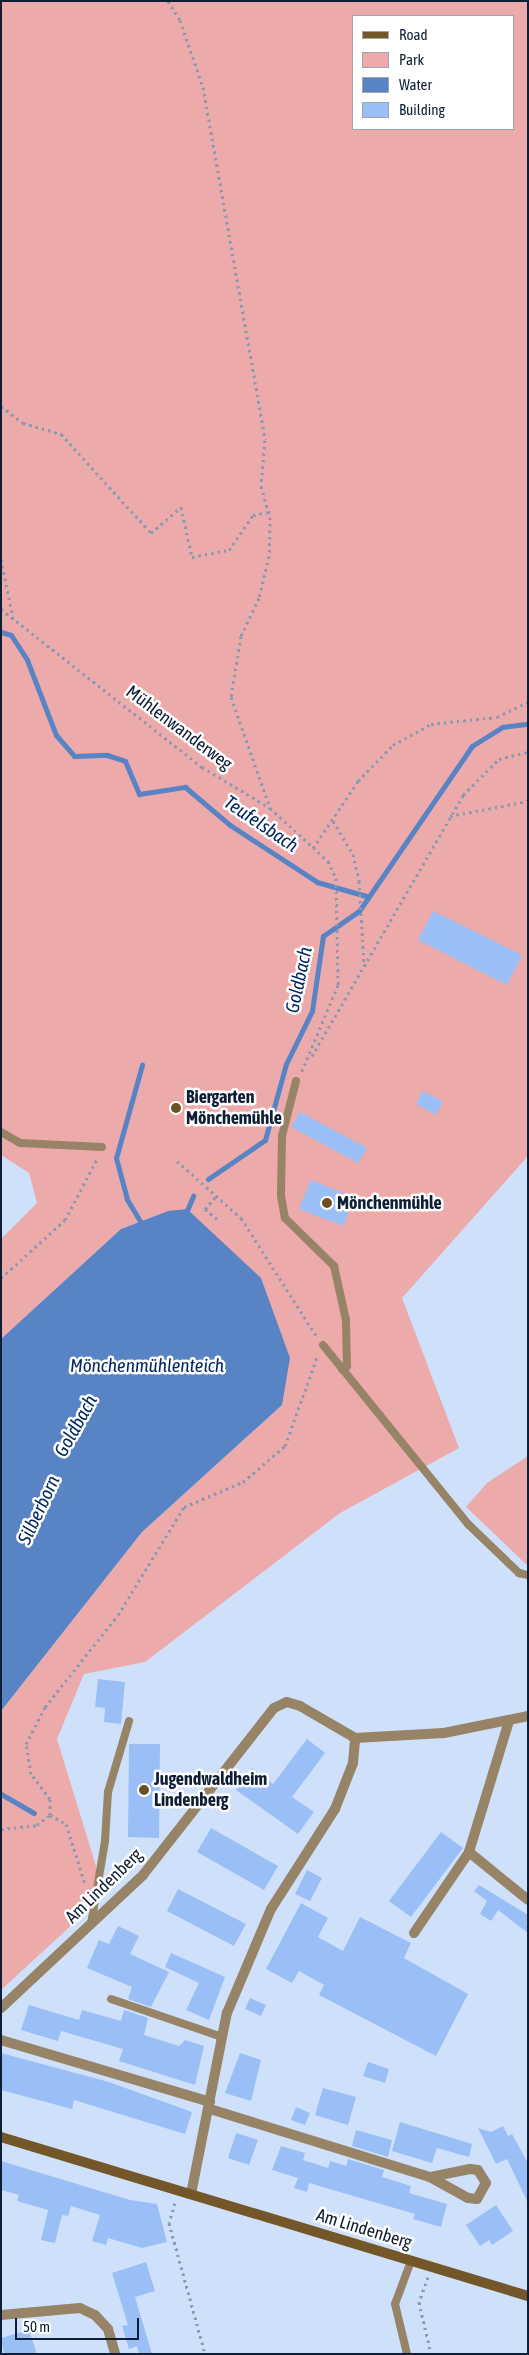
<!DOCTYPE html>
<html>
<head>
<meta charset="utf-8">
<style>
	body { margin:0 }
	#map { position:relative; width:529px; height:2355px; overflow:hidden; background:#cfe0fa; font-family:"Asap Condensed",sans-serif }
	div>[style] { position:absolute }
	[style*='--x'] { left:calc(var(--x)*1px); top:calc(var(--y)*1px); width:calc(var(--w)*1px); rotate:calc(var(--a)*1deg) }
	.green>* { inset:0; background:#edaaab }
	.water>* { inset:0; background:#5883c4 }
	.stream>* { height:5px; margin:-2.5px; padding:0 2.5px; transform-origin:2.5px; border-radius:2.5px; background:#5883c4 }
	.building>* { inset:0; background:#9abff6 }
	.path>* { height:3px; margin-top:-1.5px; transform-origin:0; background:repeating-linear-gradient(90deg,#8899b2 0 2.5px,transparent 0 6.5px) }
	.lane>* { height:8px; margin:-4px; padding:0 4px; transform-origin:4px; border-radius:4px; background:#978365 }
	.street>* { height:10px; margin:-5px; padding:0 5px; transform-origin:5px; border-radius:5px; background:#978365 }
	.secondary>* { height:10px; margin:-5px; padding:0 5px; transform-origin:5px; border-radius:5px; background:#745728 }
	.dots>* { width:14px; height:14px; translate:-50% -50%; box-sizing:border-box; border:2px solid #fff; border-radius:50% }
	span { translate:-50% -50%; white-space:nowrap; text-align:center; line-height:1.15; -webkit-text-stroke:5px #fff; paint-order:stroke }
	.street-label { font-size:18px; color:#0e1e35 }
	.poi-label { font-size:18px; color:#0e1e35; font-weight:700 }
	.left { translate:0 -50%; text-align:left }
	.water-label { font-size:19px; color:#002862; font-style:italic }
	.frame { position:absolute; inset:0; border:2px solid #0e1e35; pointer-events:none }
	.legend { position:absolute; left:352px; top:15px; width:162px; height:115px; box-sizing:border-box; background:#fff; border:1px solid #9fa5ae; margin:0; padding:6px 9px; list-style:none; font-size:15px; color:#0e1e35 }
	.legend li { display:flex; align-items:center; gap:10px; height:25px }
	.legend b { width:25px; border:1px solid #9fa5ae }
	.scale { position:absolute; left:15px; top:2318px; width:124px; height:22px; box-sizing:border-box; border:2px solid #0e1e35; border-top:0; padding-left:6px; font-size:15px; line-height:18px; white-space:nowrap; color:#0e1e35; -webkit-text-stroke:4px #fff; paint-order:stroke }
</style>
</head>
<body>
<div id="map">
	<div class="green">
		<i style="clip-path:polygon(evenodd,1px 1px,528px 1px,528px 1156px,402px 1298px,459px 1448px,340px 1513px,145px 1662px,84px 1674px,57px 1739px,96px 1866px,100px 1899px,1px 1990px,1px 1711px,142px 1532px,282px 1405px,168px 1211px,121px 1229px,1px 1339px,1px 1239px,37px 1203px,29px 1173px,1px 1155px,1px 1px,353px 16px,513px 16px,513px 129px,353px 129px,353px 16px)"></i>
		<i style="clip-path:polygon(528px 1456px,528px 1566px,466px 1507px,487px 1483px)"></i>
	</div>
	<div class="water">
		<i style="clip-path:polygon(187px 1209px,261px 1278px,290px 1358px,282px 1405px,142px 1532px,1px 1711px,1px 1339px,121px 1229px,168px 1211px)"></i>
	</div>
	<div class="stream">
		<i style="--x:1;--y:632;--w:10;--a:17"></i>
		<i style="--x:11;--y:635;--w:30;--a:57"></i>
		<i style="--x:27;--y:660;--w:80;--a:68.9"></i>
		<i style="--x:56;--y:735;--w:28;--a:49"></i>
		<i style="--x:74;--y:756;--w:33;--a:-2"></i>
		<i style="--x:107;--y:755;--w:19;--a:18"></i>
		<i style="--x:125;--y:761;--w:36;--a:67"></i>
		<i style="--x:139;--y:794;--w:47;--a:-8.7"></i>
		<i style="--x:185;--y:787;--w:59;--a:40.2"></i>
		<i style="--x:230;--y:825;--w:104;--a:33.2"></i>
		<i style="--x:317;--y:882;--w:51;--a:15.9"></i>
		<i style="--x:208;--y:1179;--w:69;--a:-34.4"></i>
		<i style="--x:265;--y:1140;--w:79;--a:-74.6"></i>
		<i style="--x:286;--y:1064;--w:59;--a:-63.9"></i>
		<i style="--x:312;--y:1011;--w:76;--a:-81.7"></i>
		<i style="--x:323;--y:936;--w:44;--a:-34.8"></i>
		<i style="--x:359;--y:911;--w:200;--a:-55.6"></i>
		<i style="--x:472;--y:746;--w:36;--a:-32"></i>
		<i style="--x:502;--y:727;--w:26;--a:-7"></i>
		<i style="--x:185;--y:1215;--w:21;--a:-67"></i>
		<i style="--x:140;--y:1221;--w:26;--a:-121"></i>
		<i style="--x:127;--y:1199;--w:42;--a:-105"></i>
		<i style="--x:116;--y:1158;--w:97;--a:-74.4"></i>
		<i style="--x:1;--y:1794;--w:38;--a:30"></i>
	</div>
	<div class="building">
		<i style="clip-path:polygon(433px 911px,522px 955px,507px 985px,418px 940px)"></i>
		<i style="clip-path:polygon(423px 1091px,443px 1102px,436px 1115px,416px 1104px)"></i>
		<i style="clip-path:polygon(300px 1112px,367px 1148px,358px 1163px,291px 1127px)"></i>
		<i style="clip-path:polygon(311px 1180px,355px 1198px,343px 1226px,299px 1209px)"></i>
		<i style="clip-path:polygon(98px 1679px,125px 1682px,121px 1724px,104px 1722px,105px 1708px,95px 1707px)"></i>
		<i style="clip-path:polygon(307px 1739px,325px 1753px,292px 1797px,314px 1812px,298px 1834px,236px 1790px,252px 1768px,273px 1784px)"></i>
		<i style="clip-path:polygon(129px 1744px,160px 1744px,159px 1838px,128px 1837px)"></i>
		<i style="clip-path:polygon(211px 1828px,278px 1866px,264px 1890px,197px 1852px)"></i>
		<i style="clip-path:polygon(441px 1832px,463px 1848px,411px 1917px,389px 1901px)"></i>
		<i style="clip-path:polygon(307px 1870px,322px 1878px,310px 1901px,295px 1894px)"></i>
		<i style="clip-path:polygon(479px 1885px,528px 1915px,528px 1933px,498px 1910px,491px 1921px,480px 1914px,487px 1901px,474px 1891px)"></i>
		<i style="clip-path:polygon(178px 1889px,246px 1924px,234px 1946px,167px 1911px)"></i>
		<i style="clip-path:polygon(301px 1903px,328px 1918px,318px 1937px,343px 1951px,360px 1917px,411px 1943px,404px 1958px,468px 1994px,436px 2056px,319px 1995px,324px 1985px,299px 1971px,292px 1983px,266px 1969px)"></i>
		<i style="clip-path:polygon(118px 1926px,139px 1936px,130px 1954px,169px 1972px,151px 2007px,128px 1999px,132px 1987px,87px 1968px,99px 1940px,109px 1944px)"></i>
		<i style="clip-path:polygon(171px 1953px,225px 1977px,209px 2020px,186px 2010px,199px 1983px,165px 1967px)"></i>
		<i style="clip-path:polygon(250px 1998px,266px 2005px,261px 2016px,245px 2009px)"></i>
		<i style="clip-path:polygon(29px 2005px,79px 2020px,82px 2010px,121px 2021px,124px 2010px,148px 2018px,144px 2035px,179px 2046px,185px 2040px,204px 2046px,195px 2085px,119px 2061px,123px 2049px,61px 2031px,58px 2041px,21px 2030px)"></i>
		<i style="clip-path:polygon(1px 2053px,109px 2082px,192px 2112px,185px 2134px,74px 2100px,72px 2109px,1px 2090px)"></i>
		<i style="clip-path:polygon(240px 2053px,261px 2060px,251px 2101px,225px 2093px)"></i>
		<i style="clip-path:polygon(368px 2062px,389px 2069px,385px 2083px,363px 2076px)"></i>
		<i style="clip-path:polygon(323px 2088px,356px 2097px,348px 2125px,315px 2115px)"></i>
		<i style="clip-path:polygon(296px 2107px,310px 2113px,305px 2125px,291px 2120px)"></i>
		<i style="clip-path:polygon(400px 2122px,472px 2144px,469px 2157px,437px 2148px,432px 2163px,392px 2151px)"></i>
		<i style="clip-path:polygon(503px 2126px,508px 2136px,512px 2134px,528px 2163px,528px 2203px,507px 2159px,496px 2164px,478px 2128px,491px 2132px)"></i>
		<i style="clip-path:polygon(356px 2130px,392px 2140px,388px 2157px,352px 2146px)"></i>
		<i style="clip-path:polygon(236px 2133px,258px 2140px,249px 2165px,228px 2158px)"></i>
		<i style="clip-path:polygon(281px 2146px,305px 2153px,303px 2160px,328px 2168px,330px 2161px,346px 2166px,348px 2159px,384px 2170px,382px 2177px,411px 2186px,409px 2193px,447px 2204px,441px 2227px,413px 2219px,415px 2214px,309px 2183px,307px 2192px,294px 2188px,298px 2178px,272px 2170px)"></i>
		<i style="clip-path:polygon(1px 2161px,130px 2200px,157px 2204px,167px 2242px,142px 2248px,108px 2238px,106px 2245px,92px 2241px,100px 2215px,71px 2206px,68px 2216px,62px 2215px,55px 2243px,41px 2240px,48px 2210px,17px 2201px,19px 2195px,1px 2190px)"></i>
		<i style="clip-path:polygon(496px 2205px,513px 2231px,492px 2245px,489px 2240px,480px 2246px,466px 2225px)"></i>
		<i style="clip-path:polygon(146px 2262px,155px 2291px,135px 2297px,152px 2354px,139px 2354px,137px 2346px,129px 2349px,122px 2326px,128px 2325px,112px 2273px)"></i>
		<i style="clip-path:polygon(29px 2330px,37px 2354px,4px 2354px,1px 2338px)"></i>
	</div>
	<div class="path">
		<i style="--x:168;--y:1;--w:22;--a:58"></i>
		<i style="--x:180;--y:20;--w:71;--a:71.1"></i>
		<i style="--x:203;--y:87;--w:358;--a:80"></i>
		<i style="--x:265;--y:440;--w:46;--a:95"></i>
		<i style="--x:261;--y:486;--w:32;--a:74"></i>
		<i style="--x:270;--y:517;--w:39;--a:91"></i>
		<i style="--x:269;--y:556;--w:43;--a:103.4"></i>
		<i style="--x:259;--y:598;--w:42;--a:115.3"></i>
		<i style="--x:241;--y:636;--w:62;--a:99.3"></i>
		<i style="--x:231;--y:697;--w:118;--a:70.6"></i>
		<i style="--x:1;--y:406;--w:28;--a:38"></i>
		<i style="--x:23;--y:423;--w:40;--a:16"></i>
		<i style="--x:61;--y:434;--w:134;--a:47.7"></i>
		<i style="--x:151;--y:533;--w:40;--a:-41"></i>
		<i style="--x:181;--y:507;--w:51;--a:77.6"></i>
		<i style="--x:192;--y:557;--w:38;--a:-11"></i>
		<i style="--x:229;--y:550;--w:42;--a:-55.6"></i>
		<i style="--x:253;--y:515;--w:15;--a:-11"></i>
		<i style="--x:1;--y:559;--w:60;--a:78.5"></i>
		<i style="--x:1;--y:609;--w:256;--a:38.2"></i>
		<i style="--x:202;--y:767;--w:79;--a:31.1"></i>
		<i style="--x:270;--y:808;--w:79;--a:42.4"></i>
		<i style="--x:328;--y:861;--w:19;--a:65"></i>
		<i style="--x:336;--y:878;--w:107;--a:88.9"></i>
		<i style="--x:338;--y:985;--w:95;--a:112.8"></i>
		<i style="--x:450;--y:816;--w:79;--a:-10.9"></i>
		<i style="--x:333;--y:821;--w:39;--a:59"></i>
		<i style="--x:353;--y:854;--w:28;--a:77"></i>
		<i style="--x:359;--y:881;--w:85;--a:86.6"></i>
		<i style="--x:313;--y:848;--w:81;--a:-56.1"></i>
		<i style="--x:358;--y:781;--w:50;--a:-45.8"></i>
		<i style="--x:393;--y:745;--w:43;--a:-28.9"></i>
		<i style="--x:431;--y:724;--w:66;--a:-6.1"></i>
		<i style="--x:497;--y:717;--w:34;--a:-26"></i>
		<i style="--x:312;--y:1056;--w:302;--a:-59.9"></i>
		<i style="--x:463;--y:795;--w:51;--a:-45"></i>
		<i style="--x:499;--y:759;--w:30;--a:-14"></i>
		<i style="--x:177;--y:1161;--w:86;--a:41.7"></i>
		<i style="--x:241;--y:1218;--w:141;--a:57.4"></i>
		<i style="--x:217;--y:1219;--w:16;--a:-140"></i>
		<i style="--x:205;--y:1209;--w:18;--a:-49"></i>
		<i style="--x:1;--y:1278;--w:86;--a:-42.2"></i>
		<i style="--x:65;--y:1220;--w:71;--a:-62.4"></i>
		<i style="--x:50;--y:1815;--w:16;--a:-90"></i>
		<i style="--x:50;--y:1799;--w:31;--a:-127"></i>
		<i style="--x:31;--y:1774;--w:30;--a:-99"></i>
		<i style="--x:26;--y:1744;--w:42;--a:-62.8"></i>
		<i style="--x:45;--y:1707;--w:117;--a:-51.6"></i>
		<i style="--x:118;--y:1615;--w:127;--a:-58.6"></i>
		<i style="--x:184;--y:1507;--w:64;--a:-23"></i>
		<i style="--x:243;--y:1482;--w:55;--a:-40.6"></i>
		<i style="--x:285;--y:1446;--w:97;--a:-70.1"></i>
		<i style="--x:50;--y:1815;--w:18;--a:29"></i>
		<i style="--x:66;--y:1824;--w:63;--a:72.4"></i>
		<i style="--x:1;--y:1829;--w:36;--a:-6"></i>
		<i style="--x:37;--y:1825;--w:16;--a:-38"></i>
		<i style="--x:175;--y:2203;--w:21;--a:107"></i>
		<i style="--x:169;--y:2223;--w:136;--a:74.6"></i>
		<i style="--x:428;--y:2277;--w:27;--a:110"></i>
		<i style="--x:419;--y:2302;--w:53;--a:77"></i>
	</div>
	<div class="lane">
		<i style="--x:296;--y:1081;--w:57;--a:104.3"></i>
		<i style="--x:282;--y:1136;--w:60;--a:91"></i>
		<i style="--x:281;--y:1196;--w:22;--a:80"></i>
		<i style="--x:285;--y:1218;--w:69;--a:44.4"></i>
		<i style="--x:334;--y:1266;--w:55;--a:77.5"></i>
		<i style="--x:346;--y:1320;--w:46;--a:88.8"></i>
		<i style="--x:347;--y:1366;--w:6;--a:141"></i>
		<i style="--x:1;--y:1132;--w:22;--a:30"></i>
		<i style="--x:20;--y:1143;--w:82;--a:2.8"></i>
		<i style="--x:323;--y:1345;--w:230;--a:51"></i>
		<i style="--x:468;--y:1524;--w:71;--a:43.9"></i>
		<i style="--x:519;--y:1573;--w:9;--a:13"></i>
		<i style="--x:91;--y:1924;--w:84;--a:-80.4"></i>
		<i style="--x:105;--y:1841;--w:49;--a:-86.5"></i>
		<i style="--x:108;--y:1792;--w:74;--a:-73.5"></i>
		<i style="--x:111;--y:1999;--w:117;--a:18.9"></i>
		<i style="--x:407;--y:2354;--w:51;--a:-103.5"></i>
		<i style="--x:395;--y:2304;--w:46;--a:-69.6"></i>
	</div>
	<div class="street">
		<i style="--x:509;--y:1721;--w:137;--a:107"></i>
		<i style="--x:469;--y:1852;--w:76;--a:39.1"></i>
		<i style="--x:414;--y:1933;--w:98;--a:-55.8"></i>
		<i style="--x:1;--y:2008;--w:195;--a:-43.1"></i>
		<i style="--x:143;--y:1875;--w:212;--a:-51.9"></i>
		<i style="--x:274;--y:1708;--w:14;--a:-25"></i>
		<i style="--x:287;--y:1702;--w:14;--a:17"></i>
		<i style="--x:300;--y:1706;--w:64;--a:30.2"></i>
		<i style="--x:355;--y:1738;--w:89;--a:-3.2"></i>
		<i style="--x:444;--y:1733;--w:86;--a:-11.4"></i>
		<i style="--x:1;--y:2040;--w:218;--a:16.5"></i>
		<i style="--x:210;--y:2109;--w:230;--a:17.2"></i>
		<i style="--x:430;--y:2177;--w:43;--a:28.9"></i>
		<i style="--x:468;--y:2198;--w:9;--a:6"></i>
		<i style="--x:477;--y:2199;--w:18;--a:-61"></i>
		<i style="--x:486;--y:2183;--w:15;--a:-122"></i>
		<i style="--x:478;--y:2170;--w:8;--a:-173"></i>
		<i style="--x:470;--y:2169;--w:41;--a:168.7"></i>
		<i style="--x:191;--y:2194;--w:185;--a:-78.8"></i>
		<i style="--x:227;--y:2013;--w:113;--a:-67.1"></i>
		<i style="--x:271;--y:1909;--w:119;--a:-57.4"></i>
		<i style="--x:335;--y:1809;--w:49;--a:-68.6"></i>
		<i style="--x:353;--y:1763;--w:25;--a:-85"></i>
		<i style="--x:1;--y:2315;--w:79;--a:-5.1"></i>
		<i style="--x:80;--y:2308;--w:17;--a:25"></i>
		<i style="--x:95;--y:2315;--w:19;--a:47"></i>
		<i style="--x:108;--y:2329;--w:26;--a:74"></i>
	</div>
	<div class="secondary">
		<i style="--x:1;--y:2137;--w:550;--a:16.79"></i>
	</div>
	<div class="dots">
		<i style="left:176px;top:1108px;background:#6c5023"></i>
		<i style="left:327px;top:1203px;background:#6c5023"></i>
		<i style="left:144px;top:1790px;background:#6c5023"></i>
	</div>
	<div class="street-label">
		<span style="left:179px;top:728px;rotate:37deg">Mühlenwanderweg</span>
		<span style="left:104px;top:1886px;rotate:-44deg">Am Lindenberg</span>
		<span style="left:364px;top:2229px;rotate:17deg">Am Lindenberg</span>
	</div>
	<div class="poi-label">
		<span class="left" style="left:186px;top:1108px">Biergarten<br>Mönchemühle</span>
		<span class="left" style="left:337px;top:1203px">Mönchenmühle</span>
		<span class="left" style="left:154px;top:1790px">Jugendwaldheim<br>Lindenberg</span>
	</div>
	<div class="water-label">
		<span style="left:261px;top:824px;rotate:34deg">Teufelsbach</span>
		<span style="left:299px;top:980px;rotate:-78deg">Goldbach</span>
		<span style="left:147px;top:1366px">Mönchenmühlenteich</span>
		<span style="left:76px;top:1426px;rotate:-61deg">Goldbach</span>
		<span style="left:39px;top:1510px;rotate:-65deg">Silberborn</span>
	</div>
	<div class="frame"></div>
	<ul class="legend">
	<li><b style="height:6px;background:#745728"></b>Road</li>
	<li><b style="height:14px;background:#edaaab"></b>Park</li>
	<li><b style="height:14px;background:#5883c4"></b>Water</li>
	<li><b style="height:14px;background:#9abff6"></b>Building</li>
	</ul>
	<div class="scale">50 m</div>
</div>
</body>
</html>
